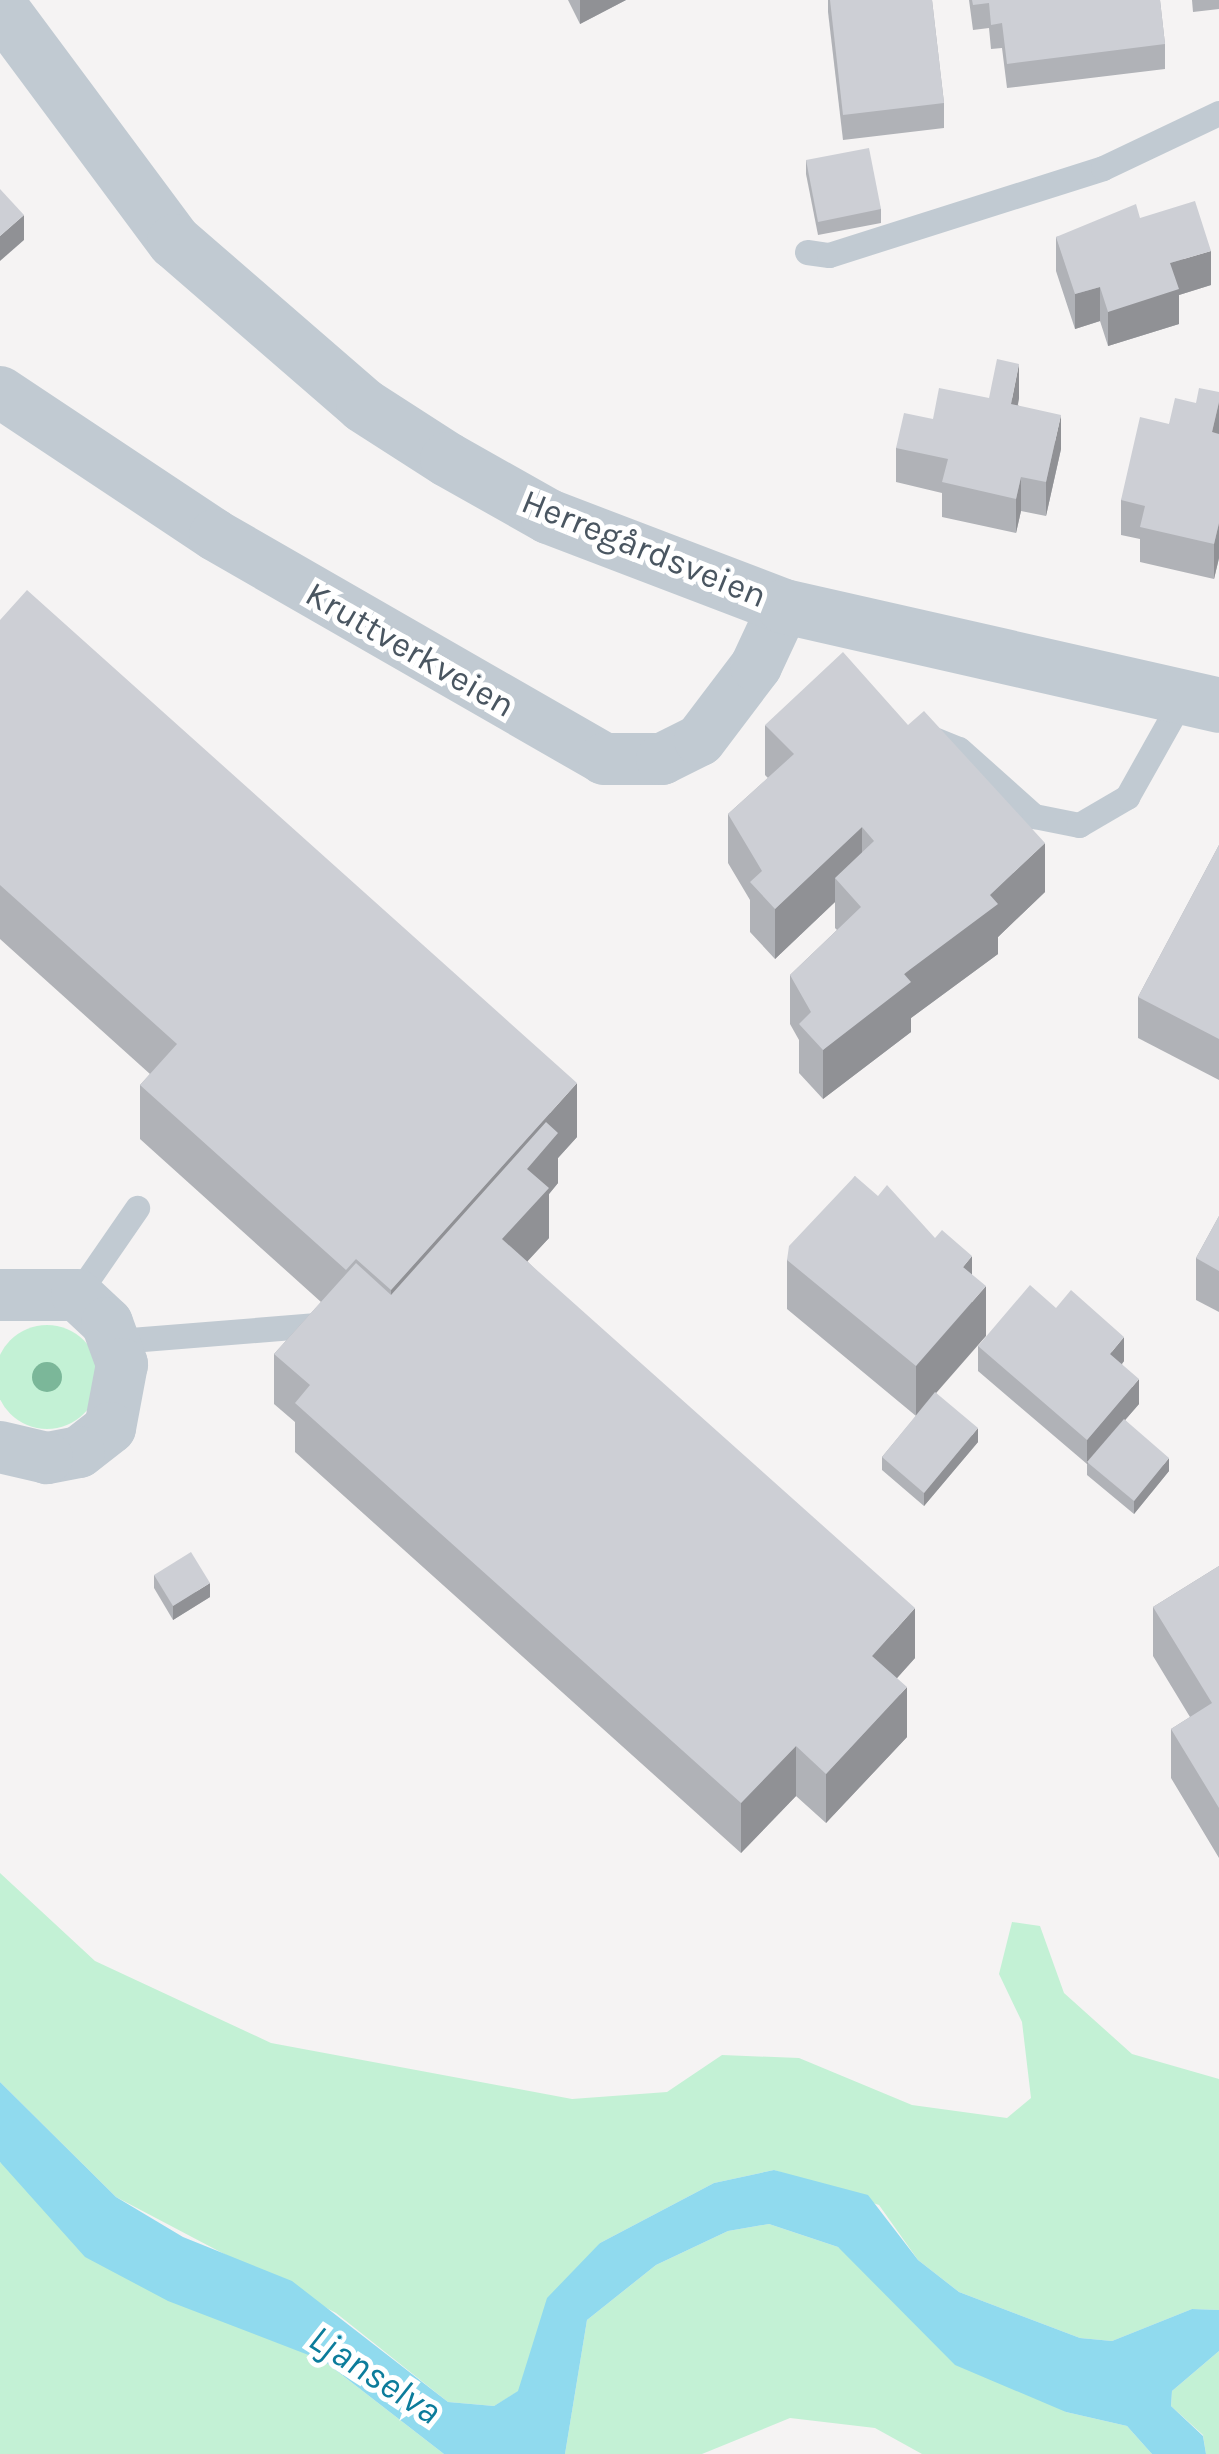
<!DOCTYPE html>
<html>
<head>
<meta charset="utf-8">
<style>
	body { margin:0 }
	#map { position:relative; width:1219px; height:2454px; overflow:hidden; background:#f5f3f3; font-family:Karla,sans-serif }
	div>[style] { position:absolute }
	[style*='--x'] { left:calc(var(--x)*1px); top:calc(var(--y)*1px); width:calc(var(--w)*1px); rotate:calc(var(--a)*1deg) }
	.green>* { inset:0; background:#c3f1d5 }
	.round { border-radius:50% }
	.water>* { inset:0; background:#90daee }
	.service>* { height:25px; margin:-12.5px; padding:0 12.5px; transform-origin:12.5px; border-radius:12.5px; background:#c1cad2 }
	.minor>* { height:52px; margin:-26px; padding:0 26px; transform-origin:26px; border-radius:26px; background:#c1cad2 }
	.tertiary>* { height:55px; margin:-27.5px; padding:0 27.5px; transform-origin:27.5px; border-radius:27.5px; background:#c1cad2 }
	.trees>* { width:30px; height:30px; margin:-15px; border-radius:50%; background:#7bb799 }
	.wall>* { inset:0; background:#b0b2b7 }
	.shaded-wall>* { inset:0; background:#909195 }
	.building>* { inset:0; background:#cdcfd5 }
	span { translate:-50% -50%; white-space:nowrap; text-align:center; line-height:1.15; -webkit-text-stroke:10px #fff; paint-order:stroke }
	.street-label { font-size:35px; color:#4a5661 }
	.water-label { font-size:38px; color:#0c7c9b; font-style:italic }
</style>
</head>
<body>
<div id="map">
	<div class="green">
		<i class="round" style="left:-5px;top:1325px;width:104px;height:104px"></i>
		<i style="clip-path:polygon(0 1873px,95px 1961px,271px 2043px,572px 2099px,667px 2092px,722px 2055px,799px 2058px,912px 2105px,1007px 2118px,1031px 2098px,1022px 2022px,999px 1974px,1012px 1922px,1040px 1926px,1064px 1993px,1132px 2054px,1219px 2079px,1219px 2310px,1192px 2309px,1112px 2341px,1080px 2338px,959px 2292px,918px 2260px,879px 2205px,774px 2170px,714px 2183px,600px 2243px,519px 2391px,494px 2406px,448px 2402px,336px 2313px,116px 2197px,0 2082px)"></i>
		<i style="clip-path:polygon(0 2162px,324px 2361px,444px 2454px,0 2454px)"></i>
		<i style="clip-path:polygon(769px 2224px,838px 2247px,1066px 2412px,1127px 2426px,1152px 2454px,922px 2454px,875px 2428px,790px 2418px,702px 2454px,565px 2454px,587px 2320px,656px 2265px,728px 2231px)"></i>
		<i style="clip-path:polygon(1219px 2351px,1219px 2454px,1206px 2454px,1203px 2435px,1171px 2406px,1172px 2391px)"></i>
	</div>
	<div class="water">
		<i style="clip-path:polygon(0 2082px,116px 2197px,183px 2237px,292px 2281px,448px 2402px,494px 2406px,518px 2391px,547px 2298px,600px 2243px,714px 2183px,774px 2170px,868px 2195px,918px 2260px,959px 2292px,1080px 2338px,1112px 2341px,1192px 2309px,1219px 2310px,1219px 2351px,1172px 2391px,1171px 2406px,1203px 2436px,1206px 2454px,1152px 2454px,1127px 2426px,1066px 2412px,955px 2365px,838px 2247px,769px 2224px,728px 2231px,656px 2265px,587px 2320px,565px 2454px,444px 2454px,324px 2361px,168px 2301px,85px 2257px,0 2162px)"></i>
	</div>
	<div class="service">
		<i style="--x:807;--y:252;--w:22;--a:8"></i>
		<i style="--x:829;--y:255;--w:287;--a:-17.6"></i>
		<i style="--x:1103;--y:168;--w:128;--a:-25.4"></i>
		<i style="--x:929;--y:737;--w:32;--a:22"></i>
		<i style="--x:959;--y:749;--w:101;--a:41.8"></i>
		<i style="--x:1034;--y:816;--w:46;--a:11.3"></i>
		<i style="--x:1079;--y:825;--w:56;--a:-30.3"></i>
		<i style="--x:1127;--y:797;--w:112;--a:-60.7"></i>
		<i style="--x:77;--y:1295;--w:106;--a:-55.4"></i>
		<i style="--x:118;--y:1341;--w:202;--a:-4.6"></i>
	</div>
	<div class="minor">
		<i style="--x:0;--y:392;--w:258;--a:33.6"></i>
		<i style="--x:215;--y:535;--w:449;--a:29.9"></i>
		<i style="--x:604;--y:759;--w:58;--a:0"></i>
		<i style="--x:662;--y:759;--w:42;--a:-26.6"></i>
		<i style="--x:700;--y:740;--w:93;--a:-52.9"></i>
		<i style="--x:756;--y:666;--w:66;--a:-65"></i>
		<i style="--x:0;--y:1295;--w:77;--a:0"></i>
		<i style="--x:77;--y:1295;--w:41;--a:43"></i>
		<i style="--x:107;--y:1323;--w:44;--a:69.9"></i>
		<i style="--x:122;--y:1364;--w:65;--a:100.6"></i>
		<i style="--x:110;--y:1428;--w:39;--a:142"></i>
		<i style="--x:79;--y:1452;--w:33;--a:169"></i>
		<i style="--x:47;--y:1458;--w:48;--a:-166.8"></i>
	</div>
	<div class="tertiary">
		<i style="--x:0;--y:7;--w:292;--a:53.4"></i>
		<i style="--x:174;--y:241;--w:250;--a:40.9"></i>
		<i style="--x:363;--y:405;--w:100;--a:32.7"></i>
		<i style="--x:447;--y:459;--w:116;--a:29.4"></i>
		<i style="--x:548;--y:516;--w:253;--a:20.9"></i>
		<i style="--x:784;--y:606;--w:446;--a:12.8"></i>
	</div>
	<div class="trees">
		<i style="left:47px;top:1377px"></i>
	</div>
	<div class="wall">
		<i style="clip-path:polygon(568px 0,626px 0,580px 24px)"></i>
		<i style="clip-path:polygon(828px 0,932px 0,944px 103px,944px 128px,843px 140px,828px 12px)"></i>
		<i style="clip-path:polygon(969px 0,1160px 0,1165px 44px,1165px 69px,1007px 88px,1002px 48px,991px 49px,989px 28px,973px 30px)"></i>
		<i style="clip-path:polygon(1192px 0,1219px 0,1219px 9px,1193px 12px)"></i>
		<i style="clip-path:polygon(806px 160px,881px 209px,881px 223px,818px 235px,806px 174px)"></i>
		<i style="clip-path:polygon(1140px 218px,1211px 285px,1179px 295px,1179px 324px,1108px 346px,1100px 321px,1075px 329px,1056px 271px,1056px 237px)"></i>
		<i style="clip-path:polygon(1219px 392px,1219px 558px,1214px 579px,1140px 562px,1140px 539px,1121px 535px,1121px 500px,1169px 424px,1196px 403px)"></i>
		<i style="clip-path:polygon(989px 398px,1019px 398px,1018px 405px,1061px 449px,1046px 516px,1021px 511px,1016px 533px,942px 517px,942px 493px,896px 482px,896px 448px,933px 419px)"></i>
		<i style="clip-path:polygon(0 620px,577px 1137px,558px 1158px,558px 1183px,549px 1194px,549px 1238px,527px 1261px,915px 1658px,897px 1678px,907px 1737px,826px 1823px,796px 1796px,741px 1853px,295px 1452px,295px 1422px,274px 1404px,274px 1354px,321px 1302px,140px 1139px,140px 1085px,150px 1074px,0 939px)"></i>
		<i style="clip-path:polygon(765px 725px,1045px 892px,998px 937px,998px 954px,911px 1018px,911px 1032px,823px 1099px,799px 1073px,799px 1040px,790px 1024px,790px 975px,837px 930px,835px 928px,835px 902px,775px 959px,750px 932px,750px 900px,728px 863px,728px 814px,768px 778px,765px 775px)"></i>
		<i style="clip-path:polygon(1219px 845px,1219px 1080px,1138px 1038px,1138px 997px)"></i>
		<i style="clip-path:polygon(855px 1176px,936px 1393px,978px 1442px,924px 1506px,882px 1470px,882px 1457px,916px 1416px,787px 1309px,787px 1260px)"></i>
		<i style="clip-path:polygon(1219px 1216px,1219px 1312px,1196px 1300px,1196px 1258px)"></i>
		<i style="clip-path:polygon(1056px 1308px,1124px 1361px,1122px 1364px,1139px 1404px,1125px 1420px,1169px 1471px,1134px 1514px,1087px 1475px,1087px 1464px,978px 1371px,978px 1346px)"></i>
		<i style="clip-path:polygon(1219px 1566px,1219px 1858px,1171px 1778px,1171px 1729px,1190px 1717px,1153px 1656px,1153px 1607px)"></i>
		<i style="clip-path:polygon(154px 1575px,210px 1597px,173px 1620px,154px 1588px)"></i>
	</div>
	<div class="shaded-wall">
		<i style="clip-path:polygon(580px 0,626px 0,580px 24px)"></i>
		<i style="clip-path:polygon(24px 215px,24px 240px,0 261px,0 236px)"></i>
		<i style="clip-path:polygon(1211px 251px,1211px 285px,1179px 295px,1179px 324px,1108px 346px,1108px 312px,1170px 263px)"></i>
		<i style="clip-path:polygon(1100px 287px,1100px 321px,1075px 329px,1075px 294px)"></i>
		<i style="clip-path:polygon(1019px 364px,1019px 398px,1011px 438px,1011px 404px)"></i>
		<i style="clip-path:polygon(1219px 402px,1219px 436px,1212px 432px)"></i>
		<i style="clip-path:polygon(1061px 415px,1061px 449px,1046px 516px,1046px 482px)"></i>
		<i style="clip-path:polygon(1021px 477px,1021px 511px,1016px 533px,1016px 499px)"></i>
		<i style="clip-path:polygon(1219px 523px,1219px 558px,1214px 579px,1214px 544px)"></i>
		<i style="clip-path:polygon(862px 827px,862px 876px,835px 878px,835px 902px,775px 959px,775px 909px)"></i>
		<i style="clip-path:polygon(1045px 843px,1045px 892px,998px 937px,998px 954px,911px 1018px,911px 1032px,823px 1099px,823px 1050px)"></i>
		<i style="clip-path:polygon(577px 1083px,577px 1137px,558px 1158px,558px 1183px,549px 1194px,549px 1238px,502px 1289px,391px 1344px,391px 1290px)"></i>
		<i style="clip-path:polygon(972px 1256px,972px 1302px,986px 1286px,986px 1336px,916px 1416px,916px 1366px,963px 1267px)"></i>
		<i style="clip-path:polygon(1124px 1337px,1124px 1361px,1110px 1379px,1110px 1354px)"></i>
		<i style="clip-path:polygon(1139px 1379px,1139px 1404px,1087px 1464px,1087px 1440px)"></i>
		<i style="clip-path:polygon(978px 1428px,978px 1442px,924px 1506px,924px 1493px)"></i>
		<i style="clip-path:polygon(1169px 1458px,1169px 1471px,1134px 1514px,1134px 1501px)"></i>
		<i style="clip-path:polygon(210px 1583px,210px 1597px,173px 1620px,173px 1606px)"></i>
		<i style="clip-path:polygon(915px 1608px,915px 1658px,872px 1706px,872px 1656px)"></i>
		<i style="clip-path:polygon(907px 1687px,907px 1737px,826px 1823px,826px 1774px)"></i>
		<i style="clip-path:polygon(796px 1746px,796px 1796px,741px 1853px,741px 1803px)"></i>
	</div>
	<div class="building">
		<i style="clip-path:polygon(830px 0,932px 0,944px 103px,843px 115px)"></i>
		<i style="clip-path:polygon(972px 0,1160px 0,1165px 44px,1007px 64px,1002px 23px,991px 25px,989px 3px,973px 5px)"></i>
		<i style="clip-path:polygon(869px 148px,881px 209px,818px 222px,806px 160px)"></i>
		<i style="clip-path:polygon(0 189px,24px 215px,0 236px)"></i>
		<i style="clip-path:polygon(1195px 201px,1211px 251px,1170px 263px,1179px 289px,1108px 312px,1100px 287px,1075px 294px,1056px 237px,1136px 204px,1140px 218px)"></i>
		<i style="clip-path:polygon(997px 359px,1019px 364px,1011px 404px,1061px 415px,1046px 482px,1021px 477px,1016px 499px,942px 482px,948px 459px,896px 448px,904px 413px,933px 419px,939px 388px,989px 398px)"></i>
		<i style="clip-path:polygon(1199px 388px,1219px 392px,1219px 402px,1212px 432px,1219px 434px,1219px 523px,1214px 544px,1140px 527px,1145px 506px,1121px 500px,1140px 417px,1169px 424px,1175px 398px,1196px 403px)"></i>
		<i style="clip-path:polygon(27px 590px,577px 1083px,391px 1290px,356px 1259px,346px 1270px,140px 1085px,177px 1044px,0 885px,0 620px)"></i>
		<i style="clip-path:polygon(843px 652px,908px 725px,924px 711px,1045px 843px,990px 895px,998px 904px,904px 974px,911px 982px,823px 1050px,799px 1024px,811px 1012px,790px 975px,861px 907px,835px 878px,874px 841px,862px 827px,775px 909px,750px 882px,762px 871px,728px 814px,794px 754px,765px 725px)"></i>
		<i style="clip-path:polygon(1219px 845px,1219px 1039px,1138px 997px)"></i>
		<i style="clip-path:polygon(546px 1122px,558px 1133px,527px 1169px,549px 1188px,502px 1239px,915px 1608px,872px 1656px,907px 1687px,826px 1774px,796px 1746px,741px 1803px,295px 1403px,310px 1385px,274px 1354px,356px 1263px,391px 1295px)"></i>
		<i style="clip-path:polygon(855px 1176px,878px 1196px,887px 1185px,935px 1238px,942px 1230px,972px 1256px,963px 1267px,986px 1286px,916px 1366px,787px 1260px,789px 1246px)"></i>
		<i style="clip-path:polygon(1219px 1216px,1219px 1271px,1196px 1258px)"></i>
		<i style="clip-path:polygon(1030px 1285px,1056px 1308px,1071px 1290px,1124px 1337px,1110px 1354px,1139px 1379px,1087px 1440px,978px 1346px)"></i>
		<i style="clip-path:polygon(935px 1392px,978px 1428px,924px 1493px,882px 1457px)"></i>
		<i style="clip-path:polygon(1124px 1419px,1169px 1458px,1134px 1501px,1087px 1462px)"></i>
		<i style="clip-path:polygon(191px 1552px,210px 1583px,173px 1606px,154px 1575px)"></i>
		<i style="clip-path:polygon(1219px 1566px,1219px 1808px,1171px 1729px,1212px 1703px,1153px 1607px)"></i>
	</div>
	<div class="street-label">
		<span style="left:644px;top:549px;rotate:22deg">Herregårdsveien</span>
		<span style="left:410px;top:650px;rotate:30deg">Kruttverkveien</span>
	</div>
	<div class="water-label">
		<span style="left:375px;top:2375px;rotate:33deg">Ljanselva</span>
	</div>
</div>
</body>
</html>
